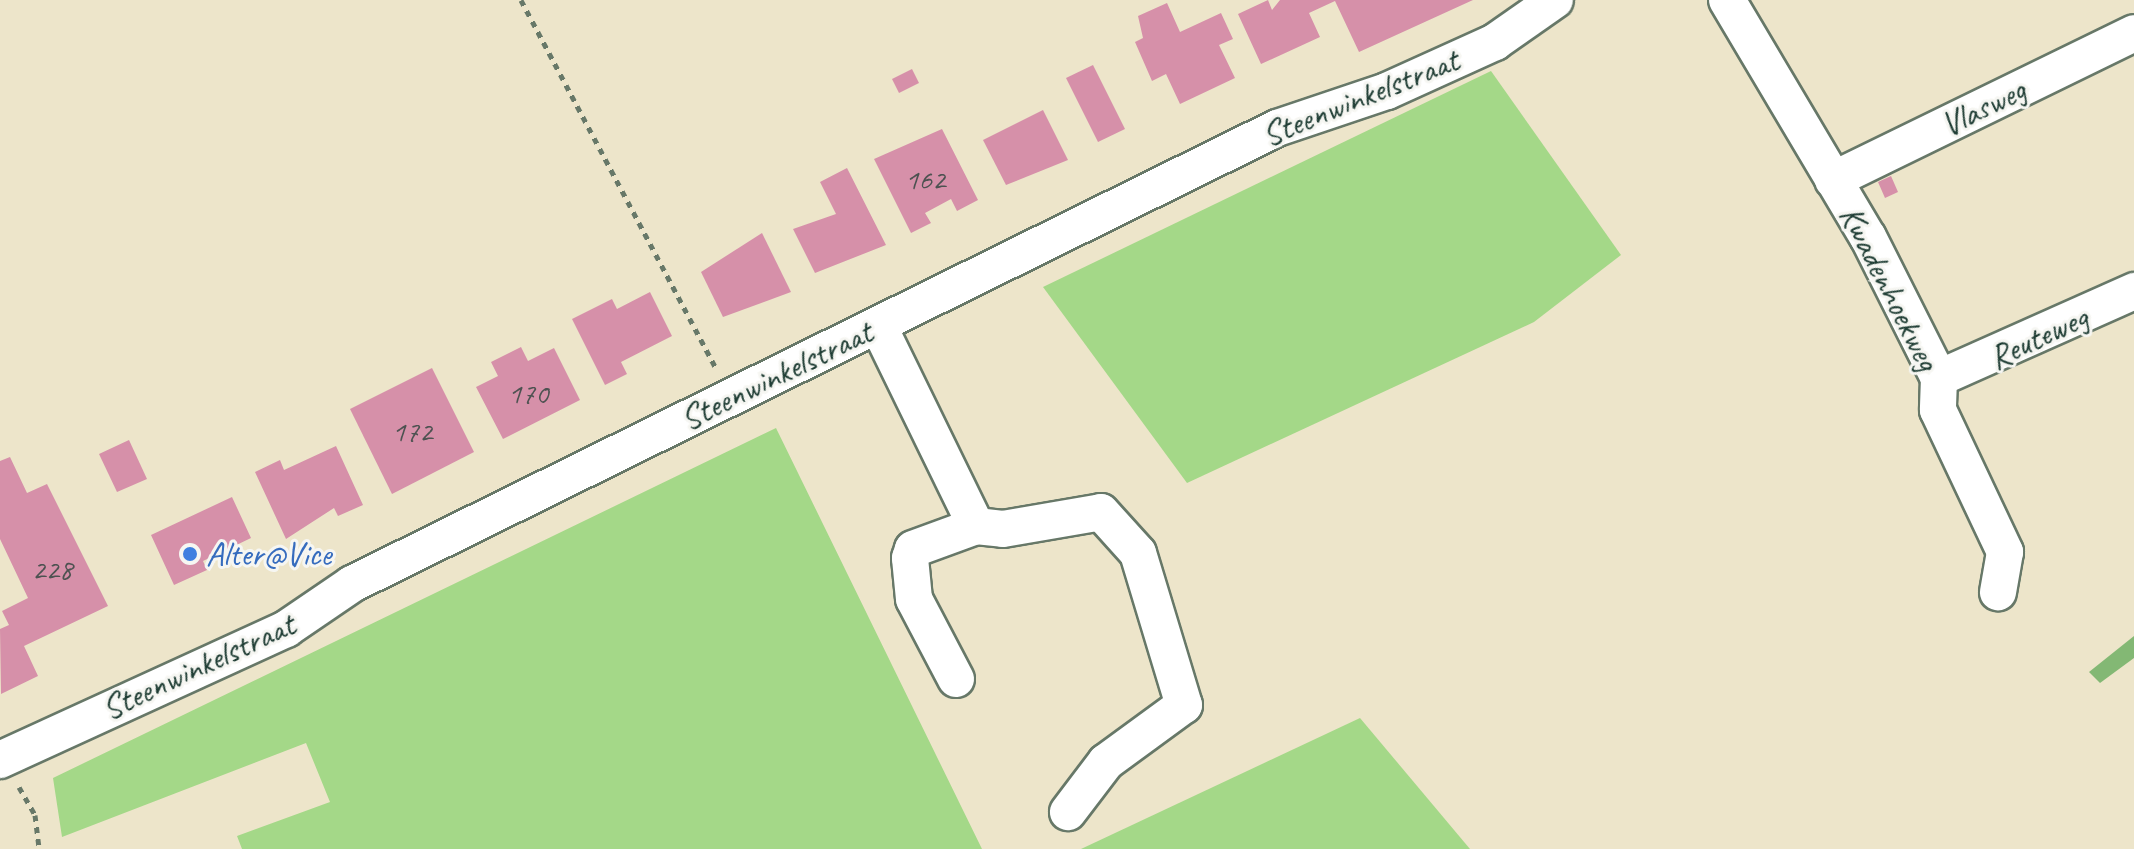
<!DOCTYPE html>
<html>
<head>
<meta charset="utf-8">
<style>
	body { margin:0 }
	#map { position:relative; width:2134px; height:849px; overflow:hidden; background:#ede5ca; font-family:Caveat,sans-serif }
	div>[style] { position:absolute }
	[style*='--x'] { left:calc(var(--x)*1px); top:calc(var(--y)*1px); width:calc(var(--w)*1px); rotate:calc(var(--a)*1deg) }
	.green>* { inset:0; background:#a4d888 }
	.forest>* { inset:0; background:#83b874 }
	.building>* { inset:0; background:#d690a9 }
	.path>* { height:5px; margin-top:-2.5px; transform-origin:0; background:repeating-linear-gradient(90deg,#677868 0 6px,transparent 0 12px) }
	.roads { filter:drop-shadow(2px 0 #677868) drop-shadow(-2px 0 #677868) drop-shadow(0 2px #677868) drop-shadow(0 -2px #677868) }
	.minor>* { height:36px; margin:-18px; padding:0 18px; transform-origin:18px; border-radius:18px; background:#fff }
	.dots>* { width:22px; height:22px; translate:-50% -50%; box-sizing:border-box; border:4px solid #f6f6f2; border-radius:50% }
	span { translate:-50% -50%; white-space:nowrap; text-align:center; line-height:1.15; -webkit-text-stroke:6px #f6f6f2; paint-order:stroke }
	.number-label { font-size:30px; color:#4d5251 }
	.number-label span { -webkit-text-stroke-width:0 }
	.street-label { font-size:34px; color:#1f3d34 }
	.shop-label { font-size:34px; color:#366cbe }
	.left { translate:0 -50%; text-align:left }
</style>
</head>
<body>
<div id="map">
	<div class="green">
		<i style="clip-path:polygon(1491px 71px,1621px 255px,1534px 322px,1187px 483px,1043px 287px)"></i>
		<i style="clip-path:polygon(776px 428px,982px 849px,242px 849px,237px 836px,330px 802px,306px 743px,62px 837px,53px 778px)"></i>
		<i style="clip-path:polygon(1360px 718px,1470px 849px,1081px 849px)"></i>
	</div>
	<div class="forest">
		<i style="clip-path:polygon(2134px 636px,2134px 658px,2100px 683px,2089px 672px)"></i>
	</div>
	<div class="building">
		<i style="clip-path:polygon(1268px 0,1272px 10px,1280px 0,1473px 0,1359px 52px,1335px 1px,1309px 13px,1320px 37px,1261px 64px,1238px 14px)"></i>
		<i style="clip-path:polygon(1167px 3px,1180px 32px,1221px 13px,1233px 39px,1219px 45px,1235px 78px,1180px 104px,1166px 74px,1152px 81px,1135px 42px,1143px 38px,1138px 16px)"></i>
		<i style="clip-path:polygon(1093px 65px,1125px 129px,1098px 142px,1066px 78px)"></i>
		<i style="clip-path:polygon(912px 69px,919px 83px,899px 93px,892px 79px)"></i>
		<i style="clip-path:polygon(1043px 110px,1068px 160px,1006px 185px,983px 140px)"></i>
		<i style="clip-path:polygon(942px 129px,978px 200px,957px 211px,951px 199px,925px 213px,931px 223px,911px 233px,874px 159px)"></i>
		<i style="clip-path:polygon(847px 168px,886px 245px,815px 273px,793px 229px,836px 214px,820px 182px)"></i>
		<i style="clip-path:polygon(1891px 176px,1898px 192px,1885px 198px,1878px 182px)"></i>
		<i style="clip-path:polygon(762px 233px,791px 292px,723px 317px,701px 272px)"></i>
		<i style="clip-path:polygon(650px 292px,672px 336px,621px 362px,627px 374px,605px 385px,572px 319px,612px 299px,617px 309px)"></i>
		<i style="clip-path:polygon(521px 347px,528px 361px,554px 348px,580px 400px,503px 439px,476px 387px,498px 376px,491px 362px)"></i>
		<i style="clip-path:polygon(432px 368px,474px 452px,392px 494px,350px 409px)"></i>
		<i style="clip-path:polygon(129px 440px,147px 479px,117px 492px,99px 454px)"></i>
		<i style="clip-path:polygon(336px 446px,363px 505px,338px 516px,334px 508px,286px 539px,255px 472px,280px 460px,284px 470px)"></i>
		<i style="clip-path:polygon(10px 457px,27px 493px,47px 484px,108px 606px,24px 646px,38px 676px,1px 694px,0 629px,9px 625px,2px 611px,28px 598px,0 539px,0 461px)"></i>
		<i style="clip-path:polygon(232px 497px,251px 538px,203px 561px,207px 570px,174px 585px,151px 535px)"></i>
	</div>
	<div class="path">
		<i style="--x:521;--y:0;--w:415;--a:62.1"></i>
		<i style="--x:19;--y:787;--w:32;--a:60"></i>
		<i style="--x:35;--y:815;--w:34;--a:83"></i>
	</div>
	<div class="roads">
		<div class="minor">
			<i style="--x:1727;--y:0;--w:276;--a:59.3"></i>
			<i style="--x:1868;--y:237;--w:158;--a:63.3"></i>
			<i style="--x:1939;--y:378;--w:32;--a:92"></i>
			<i style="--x:1938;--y:410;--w:157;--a:64.7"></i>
			<i style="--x:2005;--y:552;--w:41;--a:99.9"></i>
			<i style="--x:1833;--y:180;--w:335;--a:-26"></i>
			<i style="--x:878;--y:325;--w:224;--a:64"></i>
			<i style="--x:976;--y:526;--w:27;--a:6"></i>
			<i style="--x:1003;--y:529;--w:99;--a:-9.8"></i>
			<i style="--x:1101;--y:512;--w:55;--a:47.9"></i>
			<i style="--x:1138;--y:553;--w:159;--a:73.2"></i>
			<i style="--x:1184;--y:705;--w:97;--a:143.8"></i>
			<i style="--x:1106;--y:762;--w:63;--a:127.2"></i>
			<i style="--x:1939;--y:378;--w:214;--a:-24"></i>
			<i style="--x:956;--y:679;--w:90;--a:-117.7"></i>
			<i style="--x:914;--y:599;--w:41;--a:-95.6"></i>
			<i style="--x:910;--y:558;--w:9;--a:-72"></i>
			<i style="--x:913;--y:549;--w:67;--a:-20.1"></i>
			<i style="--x:0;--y:760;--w:315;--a:-24.6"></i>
			<i style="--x:286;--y:629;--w:80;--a:-34.3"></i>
			<i style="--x:352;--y:584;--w:1031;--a:-26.24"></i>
			<i style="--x:1277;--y:128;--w:116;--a:-18.6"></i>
			<i style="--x:1387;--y:91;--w:119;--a:-24.4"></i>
			<i style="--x:1495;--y:42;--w:73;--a:-35"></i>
		</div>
	</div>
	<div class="dots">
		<i style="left:190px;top:554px;background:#3f7fe0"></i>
	</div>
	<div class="number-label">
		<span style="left:925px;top:179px">162</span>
		<span style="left:528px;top:393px">170</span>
		<span style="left:412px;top:431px">172</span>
		<span style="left:52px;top:569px">228</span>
	</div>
	<div class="street-label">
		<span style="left:1360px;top:97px;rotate:-22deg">Steenwinkelstraat</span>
		<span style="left:1983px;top:107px;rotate:-26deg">Vlasweg</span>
		<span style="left:1890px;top:288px;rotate:63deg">Kwadenhoekweg</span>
		<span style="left:2038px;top:337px;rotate:-25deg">Reuteweg</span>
		<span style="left:776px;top:375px;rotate:-26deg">Steenwinkelstraat</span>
		<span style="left:198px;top:666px;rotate:-25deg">Steenwinkelstraat</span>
	</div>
	<div class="shop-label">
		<span class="left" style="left:206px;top:554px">Alter@Vice</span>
	</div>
</div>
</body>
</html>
